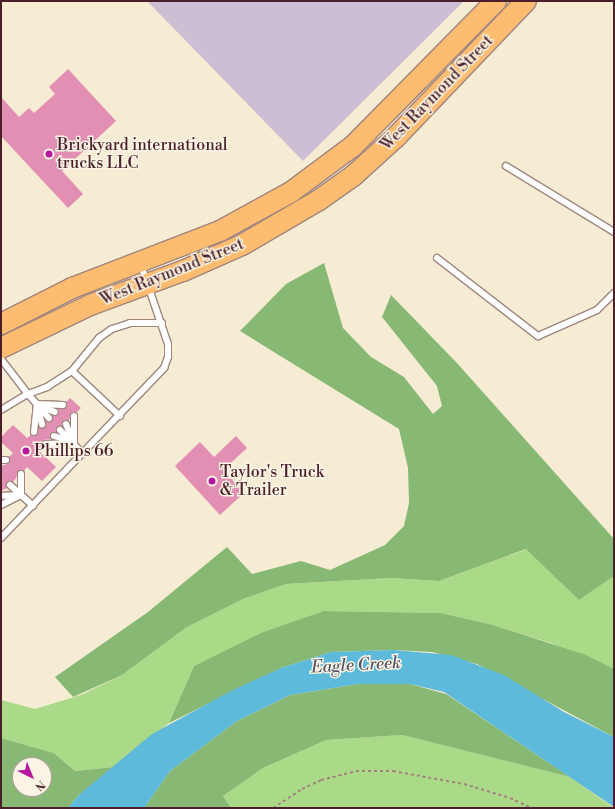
<!DOCTYPE html>
<html>
<head>
<meta charset="utf-8">
<style>
	body { margin:0 }
	#map { position:relative; width:615px; height:809px; overflow:hidden; background:#f6ebd3; font-family:"Libre Bodoni",serif }
	div>[style] { position:absolute }
	[style*='--x'] { left:calc(var(--x)*1px); top:calc(var(--y)*1px); width:calc(var(--w)*1px); rotate:calc(var(--a)*1deg) }
	.industrial>* { inset:0; background:#ccbed3 }
	.green>* { inset:0; background:#aad987 }
	.forest>* { inset:0; background:#87b974 }
	.water>* { inset:0; background:#5dbadb }
	.building>* { inset:0; background:#e28fb3 }
	.path>* { height:2px; margin-top:-1px; transform-origin:0; background:repeating-linear-gradient(90deg,#a0857f 0 3px,transparent 0 6px) }
	.roads { filter:drop-shadow(1px 0 #a0857f) drop-shadow(-1px 0 #a0857f) drop-shadow(0 1px #a0857f) drop-shadow(0 -1px #a0857f) }
	.service>* { height:6px; margin:-3px; padding:0 3px; transform-origin:3px; border-radius:3px; background:#fff }
	.primary>* { height:20px; margin:-10px; padding:0 10px; transform-origin:10px; border-radius:10px; background:#fdbc6f }
	.dots>* { width:11px; height:11px; translate:-50% -50%; box-sizing:border-box; border:2px solid #fcf5e5; border-radius:50% }
	span { translate:-50% -50%; white-space:nowrap; text-align:center; line-height:1.15; -webkit-text-stroke:3px #fcf5e5; paint-order:stroke }
	.street-label { font-size:16px; color:#4a1f2b }
	.poi-label { font-size:16px; color:#4a1f2b }
	.left { translate:0 -50%; text-align:left }
	.water-label { font-size:17px; color:#515569; font-style:italic }
	.frame { position:absolute; inset:0; border:2px solid #4a1f2b; pointer-events:none }
	.north { position:absolute; left:12px; top:757px; width:40px; height:40px; box-sizing:border-box; background:#fcf5e5; border:1px solid #b59f9b; border-radius:50%; rotate:137deg; font-size:11px; font-weight:700; line-height:16px; text-align:center; color:#4a1f2b }
	.north::after { content:''; display:block; margin:auto; width:14px; height:18px; background:#b5179e; clip-path:polygon(50% 0,100% 100%,50% 72%,0 100%) }
</style>
</head>
<body>
<div id="map">
	<div class="industrial">
		<i style="clip-path:polygon(147px 1px,464px 1px,303px 161px)"></i>
	</div>
	<div class="green">
		<i style="clip-path:polygon(527px 549px,579px 600px,614px 576px,614px 671px,551px 643px,493px 625px,441px 613px,324px 611px,194px 666px,169px 723px,114px 767px,75px 771px,54px 753px,1px 738px,1px 700px,35px 709px,81px 695px,122px 675px,187px 627px,243px 599px,286px 584px,391px 578px,439px 581px)"></i>
		<i style="clip-path:polygon(402px 735px,570px 777px,614px 808px,231px 808px,223px 796px,263px 768px,326px 740px)"></i>
	</div>
	<div class="forest">
		<i style="clip-path:polygon(324px 263px,343px 328px,371px 357px,404px 377px,433px 414px,442px 406px,437px 386px,382px 317px,391px 295px,456px 362px,614px 539px,614px 576px,579px 600px,526px 549px,439px 581px,391px 578px,286px 584px,243px 599px,187px 627px,122px 675px,73px 697px,55px 677px,148px 612px,227px 547px,252px 574px,301px 561px,330px 570px,385px 545px,404px 526px,409px 503px,408px 468px,399px 429px,240px 331px,286px 284px)"></i>
		<i style="clip-path:polygon(324px 611px,441px 613px,493px 625px,586px 655px,614px 669px,614px 737px,477px 664px,432px 652px,393px 650px,331px 652px,281px 668px,169px 723px,194px 666px,261px 633px)"></i>
		<i style="clip-path:polygon(358px 684px,410px 684px,446px 694px,570px 777px,402px 735px,326px 740px,263px 768px,223px 796px,231px 808px,144px 808px,170px 771px,237px 721px,290px 695px)"></i>
		<i style="clip-path:polygon(evenodd,1px 738px,54px 753px,75px 771px,114px 767px,80px 794px,68px 808px,1px 808px,1px 738px,20px 765px,44px 765px,44px 789px,20px 789px,20px 765px)"></i>
	</div>
	<div class="water">
		<i style="clip-path:polygon(393px 650px,451px 655px,504px 675px,564px 712px,614px 737px,614px 807px,444px 692px,410px 684px,358px 684px,290px 695px,237px 721px,170px 771px,144px 808px,68px 808px,80px 794px,152px 734px,231px 691px,281px 668px,331px 652px)"></i>
	</div>
	<div class="building">
		<i style="clip-path:polygon(68px 69px,116px 121px,62px 171px,83px 194px,68px 208px,1px 136px,1px 97px,19px 117px,29px 108px,34px 113px,55px 94px,49px 87px)"></i>
		<i style="clip-path:polygon(70px 398px,81px 408px,77px 412px,71px 412px,69px 421px,64px 420px,62px 426px,57px 427px,56px 432px,51px 433px,51px 439px,43px 440px,43px 447px,39px 451px,56px 467px,42px 481px,27px 467px,24px 471px,19px 470px,16px 478px,13px 482px,7px 482px,7px 488px,1px 491px,1px 466px,10px 463px,9px 457px,13px 453px,1px 442px,1px 437px,13px 425px,27px 438px,31px 435px,36px 436px,39px 427px,45px 427px,46px 421px,50px 422px,53px 416px,58px 415px,59px 409px,67px 408px,66px 402px)"></i>
		<i style="clip-path:polygon(236px 436px,247px 448px,223px 470px,244px 493px,220px 515px,175px 466px,200px 442px,214px 457px)"></i>
	</div>
	<div class="path">
		<i style="--x:273;--y:808;--w:35;--a:-33"></i>
		<i style="--x:302;--y:789;--w:21;--a:-25"></i>
		<i style="--x:321;--y:780;--w:36;--a:-14"></i>
		<i style="--x:356;--y:771;--w:37;--a:0"></i>
		<i style="--x:393;--y:771;--w:72;--a:10.4"></i>
		<i style="--x:464;--y:784;--w:48;--a:16.9"></i>
		<i style="--x:510;--y:798;--w:23;--a:25"></i>
	</div>
	<div class="roads">
		<div class="service">
			<i style="--x:506;--y:166;--w:127;--a:31.4"></i>
			<i style="--x:437;--y:258;--w:128;--a:37.7"></i>
			<i style="--x:538;--y:336;--w:64;--a:-23.8"></i>
			<i style="--x:597;--y:310;--w:24;--a:-45"></i>
			<i style="--x:1;--y:359;--w:44;--a:52.4"></i>
			<i style="--x:28;--y:394;--w:20;--a:-20"></i>
			<i style="--x:47;--y:387;--w:30;--a:-33"></i>
			<i style="--x:72;--y:371;--w:66;--a:43.2"></i>
			<i style="--x:72;--y:371;--w:43;--a:-50.7"></i>
			<i style="--x:99;--y:338;--w:16;--a:-35"></i>
			<i style="--x:112;--y:329;--w:19;--a:-18"></i>
			<i style="--x:130;--y:323;--w:32;--a:0"></i>
			<i style="--x:37;--y:404;--w:26;--a:2"></i>
			<i style="--x:40;--y:406;--w:16;--a:22"></i>
			<i style="--x:1;--y:410;--w:31;--a:-31"></i>
			<i style="--x:28;--y:394;--w:32;--a:49"></i>
			<i style="--x:38;--y:410;--w:15;--a:74"></i>
			<i style="--x:74;--y:416;--w:27;--a:90"></i>
			<i style="--x:66;--y:424;--w:16;--a:68"></i>
			<i style="--x:60;--y:430;--w:33;--a:46"></i>
			<i style="--x:34;--y:432;--w:28;--a:-84"></i>
			<i style="--x:54;--y:436;--w:17;--a:17"></i>
			<i style="--x:46;--y:444;--w:28;--a:-2"></i>
			<i style="--x:1;--y:460;--w:5;--a:0"></i>
			<i style="--x:21;--y:474;--w:21;--a:90"></i>
			<i style="--x:10;--y:485;--w:31;--a:42"></i>
			<i style="--x:1;--y:496;--w:16;--a:-4"></i>
			<i style="--x:1;--y:505;--w:22;--a:-27"></i>
			<i style="--x:1;--y:538;--w:236;--a:-46.2"></i>
			<i style="--x:164;--y:368;--w:12;--a:-70"></i>
			<i style="--x:168;--y:357;--w:13;--a:-90"></i>
			<i style="--x:168;--y:344;--w:83;--a:-108.9"></i>
		</div>
		<div class="primary">
			<i style="--x:1;--y:324;--w:80;--a:-26.9"></i>
			<i style="--x:72;--y:288;--w:159;--a:-21.1"></i>
			<i style="--x:220;--y:231;--w:81;--a:-28.8"></i>
			<i style="--x:291;--y:192;--w:77;--a:-36.6"></i>
			<i style="--x:353;--y:146;--w:204;--a:-45.4"></i>
			<i style="--x:1;--y:348;--w:99;--a:-25.8"></i>
			<i style="--x:90;--y:305;--w:99;--a:-20.1"></i>
			<i style="--x:183;--y:271;--w:64;--a:-23.8"></i>
			<i style="--x:242;--y:245;--w:89;--a:-30.3"></i>
			<i style="--x:319;--y:200;--w:42;--a:-35.2"></i>
			<i style="--x:353;--y:176;--w:58;--a:-42.2"></i>
			<i style="--x:396;--y:137;--w:188;--a:-46.3"></i>
		</div>
	</div>
	<div class="dots">
		<i style="left:49px;top:154px;background:#b5179e"></i>
		<i style="left:26px;top:451px;background:#b5179e"></i>
		<i style="left:212px;top:481px;background:#b5179e"></i>
	</div>
	<div class="street-label">
		<span style="left:437px;top:93px;rotate:-46deg">West Raymond Street</span>
		<span style="left:172px;top:272px;rotate:-22deg">West Raymond Street</span>
	</div>
	<div class="poi-label">
		<span class="left" style="left:57px;top:154px">Brickyard international<br>trucks LLC</span>
		<span class="left" style="left:34px;top:451px">Phillips 66</span>
		<span class="left" style="left:220px;top:481px">Taylor's Truck<br>&amp; Trailer</span>
	</div>
	<div class="water-label">
		<span style="left:356px;top:666px;rotate:-3deg">Eagle Creek</span>
	</div>
	<div class="frame"></div>
	<div class="north">N</div>
</div>
</body>
</html>
